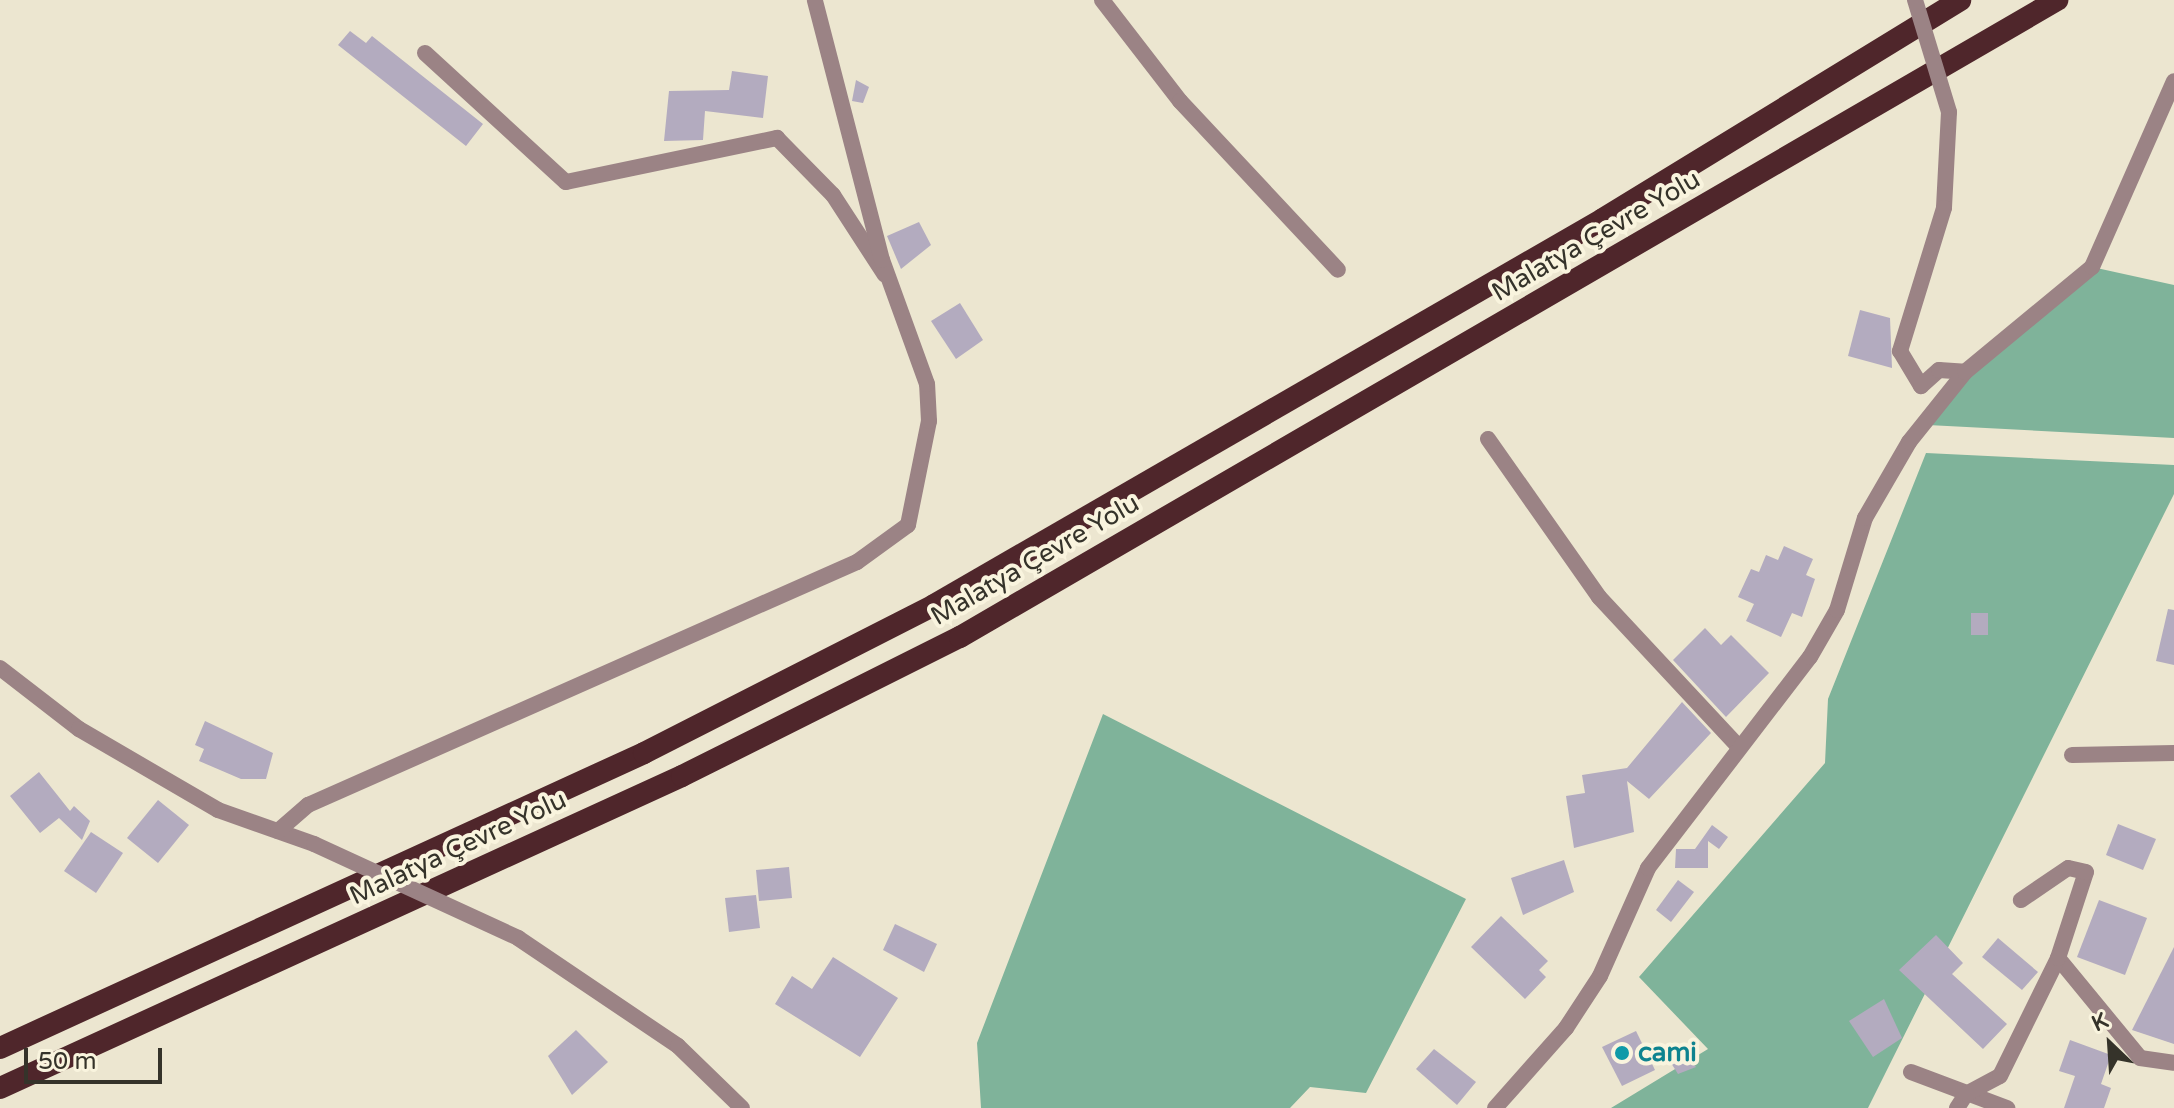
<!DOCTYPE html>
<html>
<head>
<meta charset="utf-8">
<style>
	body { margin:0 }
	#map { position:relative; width:2174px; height:1108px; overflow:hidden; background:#ece6d0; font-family:"Varela Round",sans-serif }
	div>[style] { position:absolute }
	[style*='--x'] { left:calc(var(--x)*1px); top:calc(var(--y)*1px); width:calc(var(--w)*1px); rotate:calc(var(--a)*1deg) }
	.forest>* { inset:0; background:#7fb39a }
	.building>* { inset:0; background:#b3abbf }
	.minor>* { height:16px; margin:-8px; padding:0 8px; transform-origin:8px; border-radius:8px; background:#9b8385 }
	.tertiary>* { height:16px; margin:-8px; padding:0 8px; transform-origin:8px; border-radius:8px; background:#9b8385 }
	.trunk>* { height:22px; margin:-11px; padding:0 11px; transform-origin:11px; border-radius:11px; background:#4f262b }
	.minor-bridge>* { height:16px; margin:-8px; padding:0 8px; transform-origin:8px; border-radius:8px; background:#9b8385 }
	.tertiary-bridge>* { height:16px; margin:-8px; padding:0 8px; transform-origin:8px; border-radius:8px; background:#9b8385 }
	.dots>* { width:22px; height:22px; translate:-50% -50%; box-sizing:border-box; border:4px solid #f9f4de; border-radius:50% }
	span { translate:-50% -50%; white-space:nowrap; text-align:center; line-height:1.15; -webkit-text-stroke:8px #f9f4de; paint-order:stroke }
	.street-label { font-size:26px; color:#35332a }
	.culture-label { font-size:26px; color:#0d838f; font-weight:700 }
	.left { translate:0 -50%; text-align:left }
	.north { position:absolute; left:2070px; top:1004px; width:80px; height:80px; -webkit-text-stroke:6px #f9f4de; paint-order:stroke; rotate:335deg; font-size:22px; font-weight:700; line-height:32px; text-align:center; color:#35332a }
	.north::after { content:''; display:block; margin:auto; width:28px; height:36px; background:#35332a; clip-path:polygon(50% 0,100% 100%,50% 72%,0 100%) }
	.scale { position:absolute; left:24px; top:1048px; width:138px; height:36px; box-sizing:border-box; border:4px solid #35332a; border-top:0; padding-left:10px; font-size:24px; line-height:28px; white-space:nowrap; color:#35332a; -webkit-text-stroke:6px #f9f4de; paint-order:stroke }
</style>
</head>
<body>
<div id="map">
	<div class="forest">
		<i style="clip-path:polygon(2092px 267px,2174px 285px,2174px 438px,1928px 425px,1965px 372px)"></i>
		<i style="clip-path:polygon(1926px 453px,2174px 465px,2174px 494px,1868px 1108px,1611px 1108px,1708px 1049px,1639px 977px,1825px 763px,1828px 699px)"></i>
		<i style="clip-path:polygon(1103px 714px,1466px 899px,1366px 1093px,1310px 1087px,1290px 1108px,981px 1108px,977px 1043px)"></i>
	</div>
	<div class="building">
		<i style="clip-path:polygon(350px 31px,366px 43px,372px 36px,483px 124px,466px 146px,338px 45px)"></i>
		<i style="clip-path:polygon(732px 71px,768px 76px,763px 118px,705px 111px,703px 140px,664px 141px,669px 91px,729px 90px)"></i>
		<i style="clip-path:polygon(856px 80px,869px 87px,863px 103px,852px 101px)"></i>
		<i style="clip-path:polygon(919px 222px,931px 245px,901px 269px,887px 236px)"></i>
		<i style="clip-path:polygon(960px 303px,983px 340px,956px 359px,931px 321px)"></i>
		<i style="clip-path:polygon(1860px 310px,1890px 318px,1892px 368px,1848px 356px)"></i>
		<i style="clip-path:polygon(1784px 546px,1813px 559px,1806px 575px,1815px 579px,1802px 617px,1792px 613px,1781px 637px,1746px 621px,1754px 604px,1738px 597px,1751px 569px,1759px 572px,1766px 555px,1778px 560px)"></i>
		<i style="clip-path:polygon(2168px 609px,2174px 610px,2174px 665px,2156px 661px)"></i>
		<i style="clip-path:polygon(1971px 613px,1988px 613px,1988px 635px,1971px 635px)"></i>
		<i style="clip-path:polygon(1705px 628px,1721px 645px,1731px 635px,1769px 673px,1726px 717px,1673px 660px)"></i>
		<i style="clip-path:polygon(1682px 702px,1711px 733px,1649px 799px,1627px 781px,1634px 832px,1574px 848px,1566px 796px,1585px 793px,1582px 775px,1627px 768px)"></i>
		<i style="clip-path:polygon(205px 721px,273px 753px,266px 779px,241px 779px,199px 761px,204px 749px,195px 745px)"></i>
		<i style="clip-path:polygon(39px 772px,70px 811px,74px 806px,90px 821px,82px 840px,59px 818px,40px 833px,10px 796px)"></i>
		<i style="clip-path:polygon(158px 800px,189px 825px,158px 863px,127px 838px)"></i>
		<i style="clip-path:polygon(2118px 824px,2156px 839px,2143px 870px,2106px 855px)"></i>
		<i style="clip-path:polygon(1712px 825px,1728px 837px,1719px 849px,1708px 841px,1708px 868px,1675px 868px,1676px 849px,1695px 849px)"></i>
		<i style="clip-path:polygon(91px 832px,123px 853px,96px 893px,64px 871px)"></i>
		<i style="clip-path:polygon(1564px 860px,1574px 892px,1523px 915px,1511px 878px)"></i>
		<i style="clip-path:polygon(789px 867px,792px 898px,759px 901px,756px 870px)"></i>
		<i style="clip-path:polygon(1678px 880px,1694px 892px,1671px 922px,1656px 910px)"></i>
		<i style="clip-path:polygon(756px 895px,760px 928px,729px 932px,725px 898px)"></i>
		<i style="clip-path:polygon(2099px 900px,2147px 918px,2125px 975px,2077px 957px)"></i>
		<i style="clip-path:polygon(1501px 916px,1548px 961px,1539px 970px,1546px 977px,1525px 999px,1471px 947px)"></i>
		<i style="clip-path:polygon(895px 924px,937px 944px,924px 972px,883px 950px)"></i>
		<i style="clip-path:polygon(1936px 935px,1963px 963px,1952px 974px,2007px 1024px,1983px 1049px,1899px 970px)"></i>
		<i style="clip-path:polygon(1998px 938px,2038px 972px,2022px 990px,1982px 957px)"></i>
		<i style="clip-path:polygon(2174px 947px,2174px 1044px,2132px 1030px)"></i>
		<i style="clip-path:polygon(833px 957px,898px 998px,860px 1057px,775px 1004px,792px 976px,812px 989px)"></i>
		<i style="clip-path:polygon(1884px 999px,1902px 1038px,1873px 1057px,1849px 1021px)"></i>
		<i style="clip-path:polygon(576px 1030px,608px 1062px,572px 1095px,548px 1056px)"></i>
		<i style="clip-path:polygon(1636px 1031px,1655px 1070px,1622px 1086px,1602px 1047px)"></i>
		<i style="clip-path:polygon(2070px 1040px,2111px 1055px,2101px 1084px,2111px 1088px,2104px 1108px,2064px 1108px,2075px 1076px,2059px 1071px)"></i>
		<i style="clip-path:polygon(1680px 1046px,1696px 1067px,1678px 1074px,1666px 1055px)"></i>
		<i style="clip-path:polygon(1434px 1049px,1476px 1082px,1457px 1105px,1416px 1069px)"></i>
	</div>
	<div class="minor">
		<i style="--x:1102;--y:0;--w:128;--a:52.3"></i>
		<i style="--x:1180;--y:101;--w:231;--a:46.9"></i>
		<i style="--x:425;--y:53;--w:191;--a:42.5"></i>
		<i style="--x:566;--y:182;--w:216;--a:-11.8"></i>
		<i style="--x:777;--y:138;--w:80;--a:45.5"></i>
		<i style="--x:833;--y:195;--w:95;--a:57"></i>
		<i style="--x:1949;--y:112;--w:96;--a:93"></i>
		<i style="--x:1944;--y:208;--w:150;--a:107.1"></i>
		<i style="--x:1900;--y:351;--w:41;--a:59"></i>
		<i style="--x:1921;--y:386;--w:24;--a:-42"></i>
		<i style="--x:1939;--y:370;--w:26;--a:4"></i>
		<i style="--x:1488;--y:439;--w:193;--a:54.9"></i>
		<i style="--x:1599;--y:597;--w:205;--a:47"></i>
		<i style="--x:2072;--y:755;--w:102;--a:-1.1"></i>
		<i style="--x:2058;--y:958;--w:129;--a:50.6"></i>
		<i style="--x:2140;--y:1058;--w:34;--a:8"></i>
		<i style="--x:1911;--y:1072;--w:103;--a:20.6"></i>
		<i style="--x:1957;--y:1108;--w:17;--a:-57"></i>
		<i style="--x:1966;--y:1094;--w:38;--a:-28"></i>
		<i style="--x:2000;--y:1076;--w:131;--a:-63.8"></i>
		<i style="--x:2058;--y:958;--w:90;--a:-72"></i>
		<i style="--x:2086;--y:872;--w:18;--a:-167"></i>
		<i style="--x:2068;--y:868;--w:57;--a:145.8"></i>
	</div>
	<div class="tertiary">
		<i style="--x:0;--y:668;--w:100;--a:37.7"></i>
		<i style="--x:79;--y:729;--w:161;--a:30.2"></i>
		<i style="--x:218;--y:810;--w:102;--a:19.5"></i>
		<i style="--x:278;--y:831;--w:40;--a:-41"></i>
		<i style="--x:308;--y:805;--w:600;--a:-23.88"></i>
		<i style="--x:857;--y:562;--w:63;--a:-36"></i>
		<i style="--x:908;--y:525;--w:106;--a:-78.6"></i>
		<i style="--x:929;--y:421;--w:37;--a:-93"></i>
		<i style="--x:927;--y:384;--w:132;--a:-109.9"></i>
		<i style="--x:882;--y:260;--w:268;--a:-104.5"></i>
		<i style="--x:518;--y:938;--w:193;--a:34"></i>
		<i style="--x:678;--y:1046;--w:89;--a:44.1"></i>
		<i style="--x:1495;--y:1108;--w:107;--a:-48.4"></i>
		<i style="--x:1566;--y:1028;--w:62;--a:-56.8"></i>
		<i style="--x:1600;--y:976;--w:118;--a:-66"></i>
		<i style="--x:1648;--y:868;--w:266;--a:-52.5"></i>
		<i style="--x:1810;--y:657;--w:54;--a:-60.1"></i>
		<i style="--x:1837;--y:610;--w:96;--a:-73.1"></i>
		<i style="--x:1865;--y:518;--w:88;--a:-59.9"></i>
		<i style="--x:1909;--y:442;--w:90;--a:-51.3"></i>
		<i style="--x:1965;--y:372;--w:165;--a:-39.6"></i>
		<i style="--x:2092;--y:267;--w:203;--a:-66.2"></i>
	</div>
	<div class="trunk">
		<i style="--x:0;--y:1048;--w:708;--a:-24.61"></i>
		<i style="--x:644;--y:753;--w:326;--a:-27"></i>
		<i style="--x:934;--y:605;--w:772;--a:-29.98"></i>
		<i style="--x:1603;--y:219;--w:419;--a:-31.5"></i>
		<i style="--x:0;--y:1088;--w:750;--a:-24.58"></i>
		<i style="--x:682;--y:776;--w:311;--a:-26.6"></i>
		<i style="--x:960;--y:637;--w:1269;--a:-30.14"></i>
	</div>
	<div class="minor-bridge">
		<i style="--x:1915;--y:0;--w:117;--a:73.1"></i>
	</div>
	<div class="tertiary-bridge">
		<i style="--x:314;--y:844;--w:225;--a:24.7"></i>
	</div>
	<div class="dots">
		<i style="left:1622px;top:1053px;background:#0f9aa8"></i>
	</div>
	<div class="street-label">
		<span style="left:1596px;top:236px;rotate:-30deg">Malatya Çevre Yolu</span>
		<span style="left:1035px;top:560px;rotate:-30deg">Malatya Çevre Yolu</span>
		<span style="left:458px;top:848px;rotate:-25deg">Malatya Çevre Yolu</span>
	</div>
	<div class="culture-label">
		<span class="left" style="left:1638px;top:1053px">cami</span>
	</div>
	<div class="north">K</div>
	<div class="scale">50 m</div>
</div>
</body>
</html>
